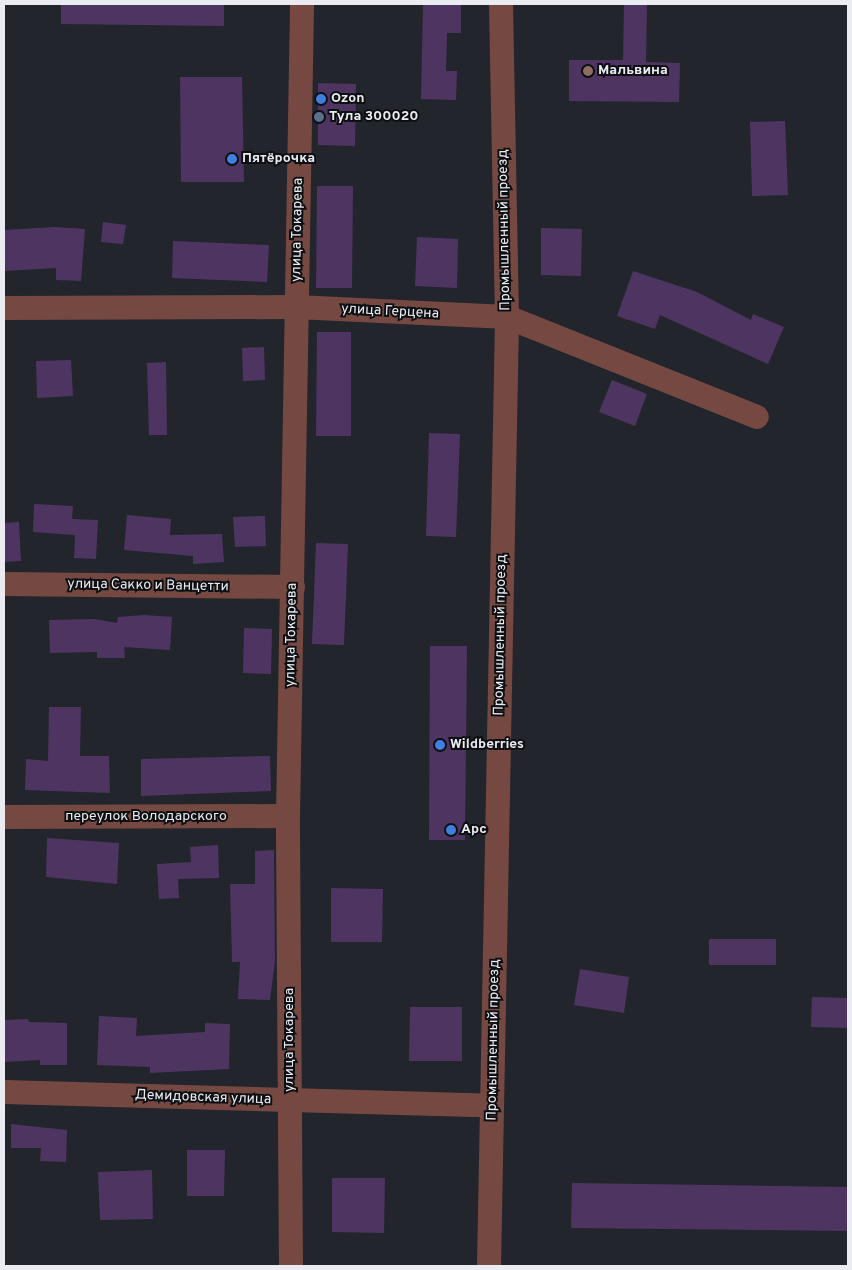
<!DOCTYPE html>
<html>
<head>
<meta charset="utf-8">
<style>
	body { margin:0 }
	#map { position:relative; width:852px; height:1270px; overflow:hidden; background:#23252d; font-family:Overpass,sans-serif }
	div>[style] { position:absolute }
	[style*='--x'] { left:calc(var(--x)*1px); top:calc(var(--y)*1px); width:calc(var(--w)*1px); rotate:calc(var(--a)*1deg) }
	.building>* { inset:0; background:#4e3561 }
	.minor>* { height:24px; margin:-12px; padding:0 12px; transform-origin:12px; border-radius:12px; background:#754942 }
	.dots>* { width:14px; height:14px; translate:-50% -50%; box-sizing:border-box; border:2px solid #0e0f12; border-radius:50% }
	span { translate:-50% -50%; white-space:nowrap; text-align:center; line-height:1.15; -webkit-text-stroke:4px #0e0f12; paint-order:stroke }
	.poi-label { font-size:14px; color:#eaecf2; font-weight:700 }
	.left { translate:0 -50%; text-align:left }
	.street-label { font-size:14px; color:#eaecf2 }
	.frame { position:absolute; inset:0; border:5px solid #eaecf2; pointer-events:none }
</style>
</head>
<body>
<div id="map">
	<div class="building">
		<i style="clip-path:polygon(61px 4px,224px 4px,224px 26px,61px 24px)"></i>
		<i style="clip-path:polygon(423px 4px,461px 4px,461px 33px,447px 33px,446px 71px,457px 71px,456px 100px,421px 99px)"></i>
		<i style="clip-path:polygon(624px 4px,647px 4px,646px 62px,680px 63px,679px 102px,569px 101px,569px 60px,623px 60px)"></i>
		<i style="clip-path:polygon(180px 77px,242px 77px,244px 182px,181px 182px)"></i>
		<i style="clip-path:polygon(318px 83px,356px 84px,355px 146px,318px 145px)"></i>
		<i style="clip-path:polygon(785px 121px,788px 195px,752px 196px,750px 122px)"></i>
		<i style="clip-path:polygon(317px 186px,353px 186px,352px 288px,316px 288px)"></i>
		<i style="clip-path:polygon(103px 222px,126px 225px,123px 244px,101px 242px)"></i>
		<i style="clip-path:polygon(54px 227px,85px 229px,81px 281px,56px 280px,56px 268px,4px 271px,4px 230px)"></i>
		<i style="clip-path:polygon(541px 228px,582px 229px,581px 276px,541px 275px)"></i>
		<i style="clip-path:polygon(417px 237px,458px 239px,457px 288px,415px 286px)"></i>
		<i style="clip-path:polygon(173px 241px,269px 245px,267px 282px,172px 278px)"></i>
		<i style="clip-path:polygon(633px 271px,697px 292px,751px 320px,753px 314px,784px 327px,768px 364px,660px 315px,655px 329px,617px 316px)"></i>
		<i style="clip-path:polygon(317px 332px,351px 332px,351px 436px,316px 436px)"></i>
		<i style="clip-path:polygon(264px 347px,265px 380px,243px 381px,242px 348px)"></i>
		<i style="clip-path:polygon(71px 360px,73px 396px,37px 398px,36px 361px)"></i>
		<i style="clip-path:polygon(166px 362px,167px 435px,149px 435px,147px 363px)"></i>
		<i style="clip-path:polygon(612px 380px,647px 394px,635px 426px,599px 412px)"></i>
		<i style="clip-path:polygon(429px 433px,460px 434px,456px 537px,426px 536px)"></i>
		<i style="clip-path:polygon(34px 504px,73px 506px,72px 519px,98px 520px,96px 559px,74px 558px,75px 535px,33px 532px)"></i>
		<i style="clip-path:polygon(127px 515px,171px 519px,170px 535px,222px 534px,224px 562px,193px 564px,193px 556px,124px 550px)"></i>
		<i style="clip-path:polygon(265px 516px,266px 546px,235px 547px,233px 517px)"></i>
		<i style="clip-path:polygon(19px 522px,21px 561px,4px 562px,4px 523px)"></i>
		<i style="clip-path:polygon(316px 543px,348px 544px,344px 645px,312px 644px)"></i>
		<i style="clip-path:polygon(144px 615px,172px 617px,170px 650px,124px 647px,125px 658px,97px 658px,97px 652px,50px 653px,49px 620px,94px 619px,117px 623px,118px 617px)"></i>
		<i style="clip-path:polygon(244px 628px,272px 629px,271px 674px,243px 673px)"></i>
		<i style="clip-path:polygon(430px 646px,467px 646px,465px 840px,429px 840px)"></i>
		<i style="clip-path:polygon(49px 707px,81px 707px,80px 756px,109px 756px,110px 793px,25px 790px,26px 759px,48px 761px)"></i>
		<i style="clip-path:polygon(270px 756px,271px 791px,141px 796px,141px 759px)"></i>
		<i style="clip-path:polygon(47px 838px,119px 843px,117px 884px,46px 877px)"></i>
		<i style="clip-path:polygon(218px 845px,219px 878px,178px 879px,179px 898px,159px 899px,157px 864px,191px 862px,190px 847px)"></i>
		<i style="clip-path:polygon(274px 850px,275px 961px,270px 1000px,238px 999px,240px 962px,232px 962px,230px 884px,255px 884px,255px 851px)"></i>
		<i style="clip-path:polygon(331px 888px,383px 889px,382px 942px,331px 942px)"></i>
		<i style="clip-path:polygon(709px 939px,776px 939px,776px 965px,709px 965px)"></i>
		<i style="clip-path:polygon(580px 969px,629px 977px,624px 1013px,574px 1005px)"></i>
		<i style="clip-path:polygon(812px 997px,848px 998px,848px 1028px,811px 1027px)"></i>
		<i style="clip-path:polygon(410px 1007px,462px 1007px,462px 1061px,409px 1061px)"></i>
		<i style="clip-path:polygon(99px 1016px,137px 1018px,136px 1036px,205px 1032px,205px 1023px,230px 1024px,229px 1069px,150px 1073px,150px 1067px,97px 1065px)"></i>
		<i style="clip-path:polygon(28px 1019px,29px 1022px,67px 1023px,67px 1065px,40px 1065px,40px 1060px,4px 1062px,4px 1020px)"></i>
		<i style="clip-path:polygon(11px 1124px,67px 1130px,66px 1162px,40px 1161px,41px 1148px,11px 1148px)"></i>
		<i style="clip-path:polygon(187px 1150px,225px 1150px,224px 1196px,187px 1196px)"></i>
		<i style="clip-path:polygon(152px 1170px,153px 1219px,100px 1220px,98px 1172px)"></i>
		<i style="clip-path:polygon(332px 1178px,385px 1178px,384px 1233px,332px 1232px)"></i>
		<i style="clip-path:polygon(572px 1183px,848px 1187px,848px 1231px,571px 1228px)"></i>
	</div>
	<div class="minor">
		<i style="--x:4;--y:308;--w:292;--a:-0.2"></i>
		<i style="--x:296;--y:307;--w:211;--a:2.7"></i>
		<i style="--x:507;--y:317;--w:269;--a:21.8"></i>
		<i style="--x:4;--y:584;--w:289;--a:0.6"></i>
		<i style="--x:4;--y:817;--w:284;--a:-0.2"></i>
		<i style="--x:4;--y:1092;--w:488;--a:1.6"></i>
		<i style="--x:291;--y:1266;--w:450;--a:-90.4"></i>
		<i style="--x:288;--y:816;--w:812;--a:-89.01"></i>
		<i style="--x:489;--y:1266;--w:949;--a:-88.91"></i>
		<i style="--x:507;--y:317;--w:313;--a:-91.1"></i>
	</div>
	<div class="dots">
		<i style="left:588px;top:71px;background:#8d6e63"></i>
		<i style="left:321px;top:99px;background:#3f7fe0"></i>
		<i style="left:319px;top:117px;background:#5c6f8a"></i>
		<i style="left:232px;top:159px;background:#3f7fe0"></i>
		<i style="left:440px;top:745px;background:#3f7fe0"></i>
		<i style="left:451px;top:830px;background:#3f7fe0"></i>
	</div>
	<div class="poi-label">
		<span class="left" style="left:598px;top:71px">Мальвина</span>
		<span class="left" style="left:331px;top:99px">Ozon</span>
		<span class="left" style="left:329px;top:117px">Тула 300020</span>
		<span class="left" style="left:242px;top:159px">Пятёрочка</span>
		<span class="left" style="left:450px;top:745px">Wildberries</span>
		<span class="left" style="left:461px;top:830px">Арс</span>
	</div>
	<div class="street-label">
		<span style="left:298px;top:230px;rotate:-89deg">улица Токарева</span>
		<span style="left:505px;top:230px;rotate:-91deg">Промышленный проезд</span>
		<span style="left:390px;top:312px;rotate:3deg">улица Герцена</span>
		<span style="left:148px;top:586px;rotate:1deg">улица Сакко и Ванцетти</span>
		<span style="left:292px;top:635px;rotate:-89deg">улица Токарева</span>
		<span style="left:501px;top:635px;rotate:-89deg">Промышленный проезд</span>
		<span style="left:146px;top:817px">переулок Володарского</span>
		<span style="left:290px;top:1040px;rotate:-90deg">улица Токарева</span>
		<span style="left:494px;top:1040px;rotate:-89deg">Промышленный проезд</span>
		<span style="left:203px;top:1098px;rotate:2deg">Демидовская улица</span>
	</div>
	<div class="frame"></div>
</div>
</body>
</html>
